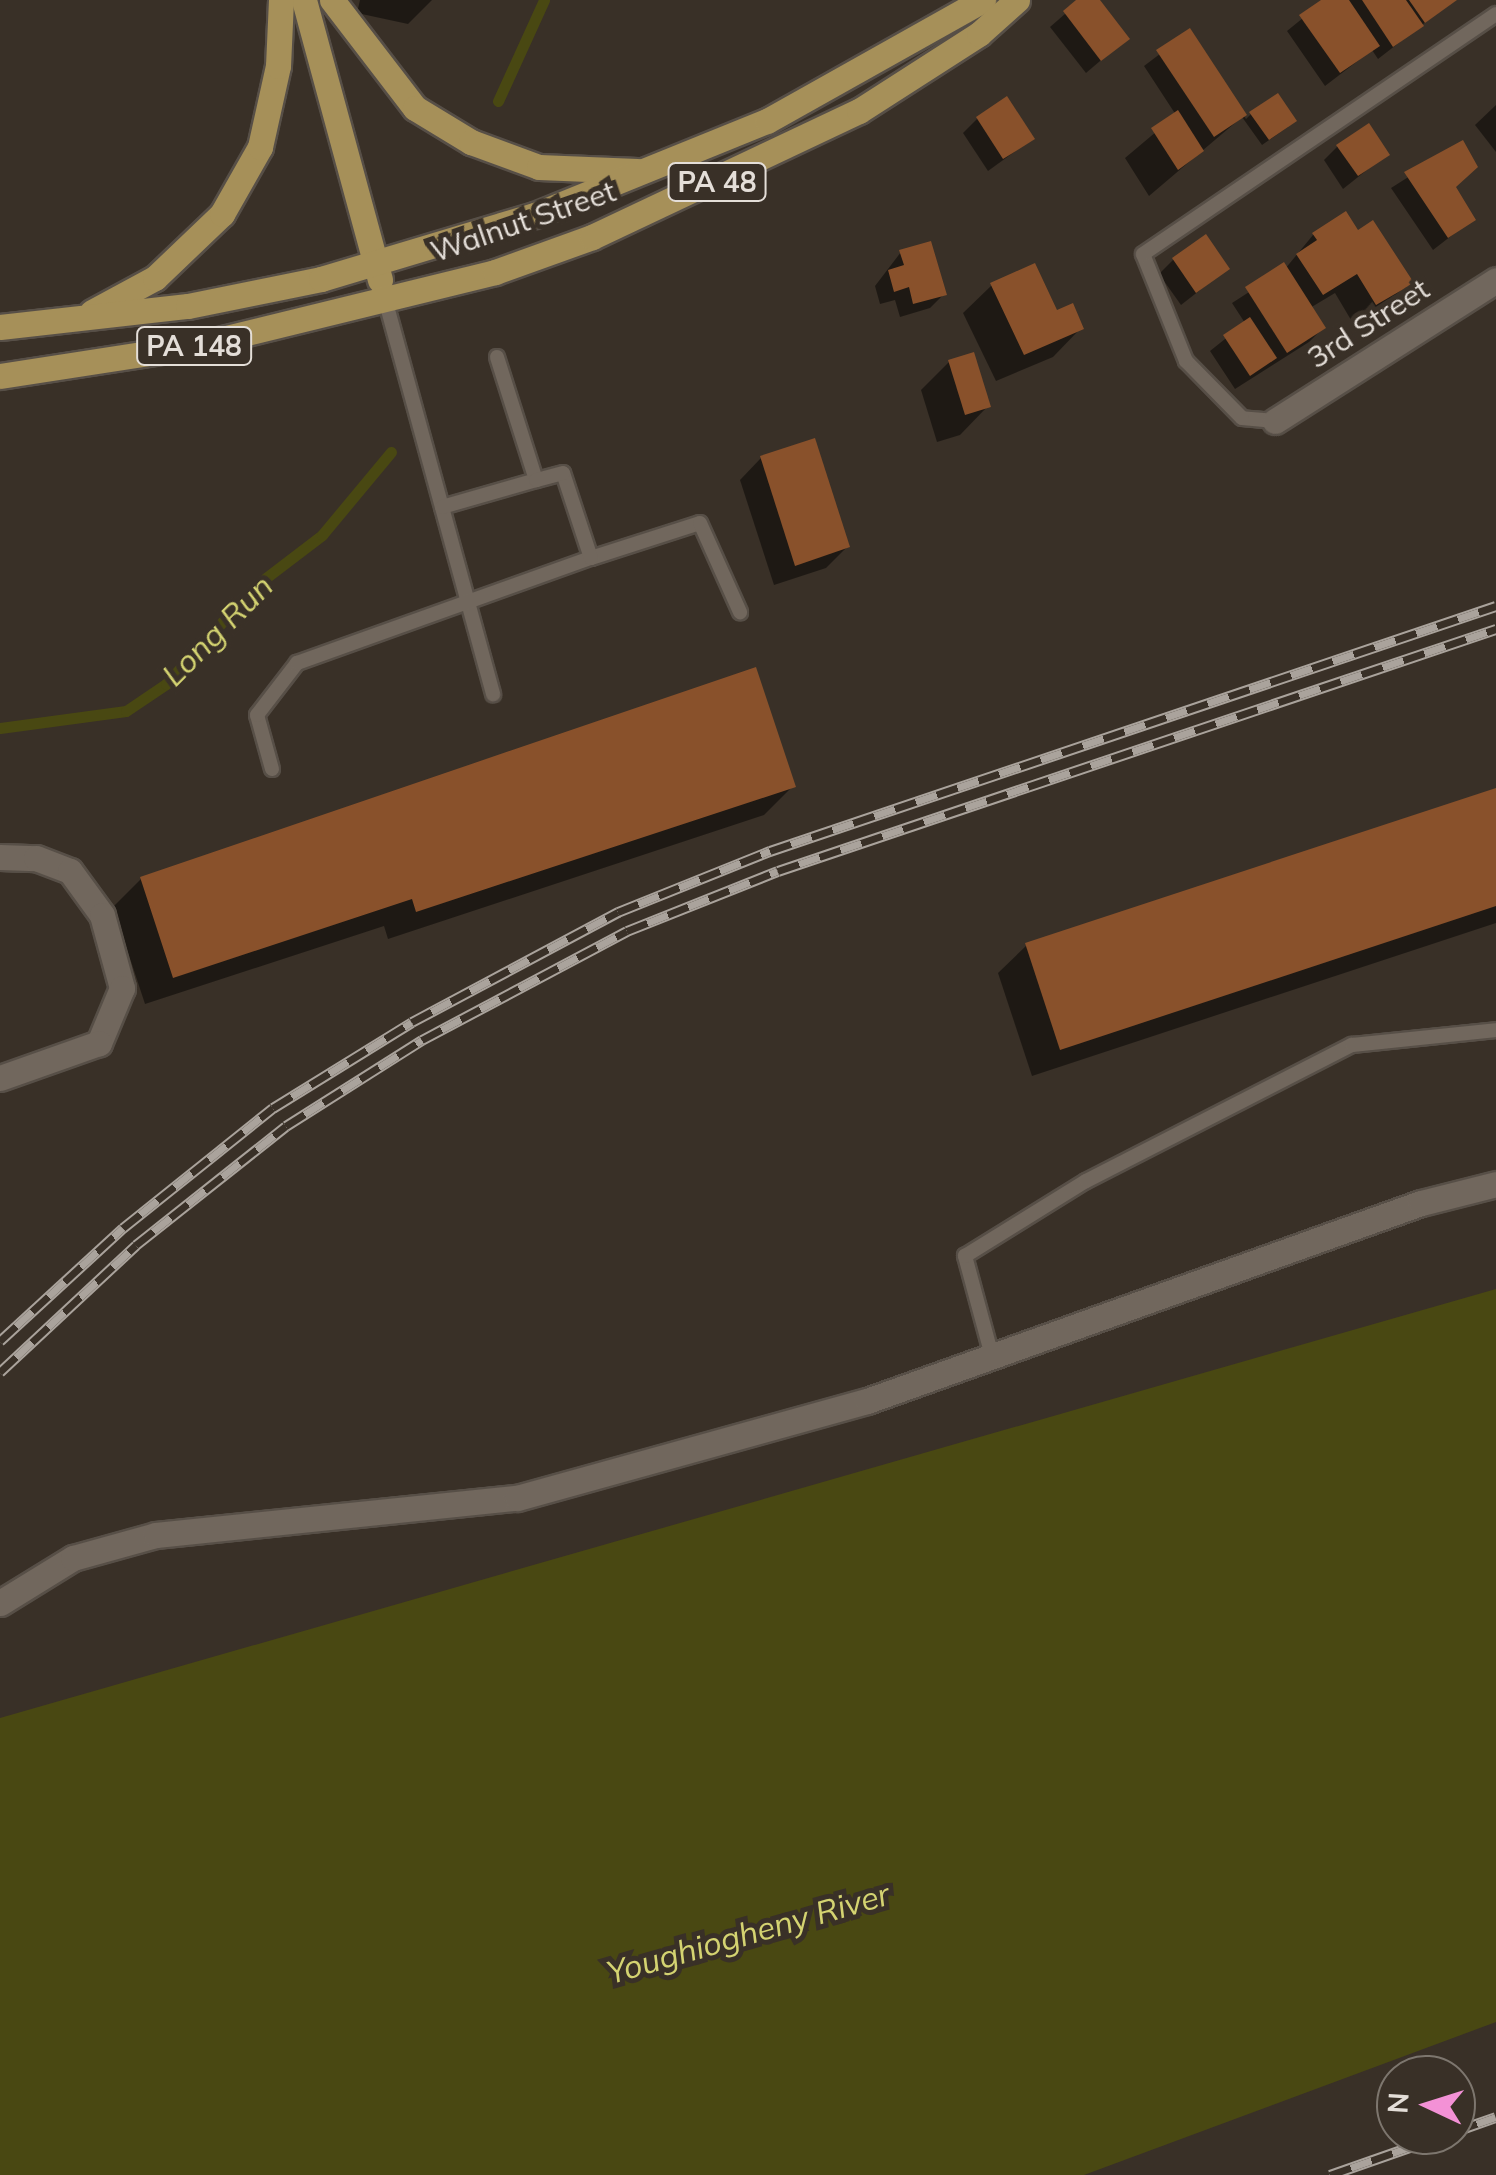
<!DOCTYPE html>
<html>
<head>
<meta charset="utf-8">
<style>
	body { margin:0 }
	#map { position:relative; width:1496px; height:2175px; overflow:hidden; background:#393027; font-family:Mulish,sans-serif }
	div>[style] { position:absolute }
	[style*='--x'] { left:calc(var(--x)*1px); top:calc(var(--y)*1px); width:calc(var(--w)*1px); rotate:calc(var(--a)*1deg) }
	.water>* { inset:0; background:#494812 }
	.shadow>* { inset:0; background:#0007 }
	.stream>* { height:11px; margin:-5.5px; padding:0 5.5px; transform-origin:5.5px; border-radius:5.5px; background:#494812 }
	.building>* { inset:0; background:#89512b }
	.roads { filter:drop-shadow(2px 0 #574f47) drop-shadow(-2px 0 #574f47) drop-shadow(0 2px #574f47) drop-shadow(0 -2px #574f47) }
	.lane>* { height:14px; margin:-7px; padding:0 7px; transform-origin:7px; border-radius:7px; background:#71675d }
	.street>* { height:25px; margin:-12.5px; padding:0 12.5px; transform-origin:12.5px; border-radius:12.5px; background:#71675d }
	.primary>* { height:25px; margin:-12.5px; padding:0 12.5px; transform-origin:12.5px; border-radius:12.5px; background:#a69059 }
	.rail>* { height:11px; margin-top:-5.5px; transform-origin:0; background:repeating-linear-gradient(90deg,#393027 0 22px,#aaa39c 0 44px); box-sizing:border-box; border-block:2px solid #aaa39c }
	span { translate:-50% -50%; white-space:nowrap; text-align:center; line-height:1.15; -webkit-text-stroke:10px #393027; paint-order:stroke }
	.shield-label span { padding:2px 8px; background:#393027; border:2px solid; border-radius:8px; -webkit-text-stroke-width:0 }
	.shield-label { font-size:28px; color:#e4ded8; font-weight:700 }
	.street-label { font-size:30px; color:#e4ded8 }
	.water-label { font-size:32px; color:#d4d371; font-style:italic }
	.north { position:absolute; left:1376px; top:2055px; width:100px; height:100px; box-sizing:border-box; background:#393027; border:2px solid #7d766e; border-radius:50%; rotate:274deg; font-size:28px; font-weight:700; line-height:40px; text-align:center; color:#e4ded8 }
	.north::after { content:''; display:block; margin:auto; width:35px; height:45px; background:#f391d6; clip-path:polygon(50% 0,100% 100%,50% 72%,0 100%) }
</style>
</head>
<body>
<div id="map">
	<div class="water">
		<i style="clip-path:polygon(1496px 1289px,1496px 2022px,1084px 2175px,0 2175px,0 1718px)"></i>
	</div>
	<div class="shadow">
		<i style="clip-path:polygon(360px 0,432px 0,408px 24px,357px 13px)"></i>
		<i style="clip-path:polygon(1081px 0,1097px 0,1127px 38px,1086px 73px,1050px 27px)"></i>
		<i style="clip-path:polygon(1325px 0,1454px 0,1378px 59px,1372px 50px,1325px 86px,1287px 31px)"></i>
		<i style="clip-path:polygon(1189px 32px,1246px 119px,1251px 114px,1288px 127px,1262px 145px,1242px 117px,1149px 196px,1125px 158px,1176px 115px,1144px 66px)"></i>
		<i style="clip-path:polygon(1496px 105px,1496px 152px,1475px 125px)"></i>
		<i style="clip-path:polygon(977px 119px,1032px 139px,988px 171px,963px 133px)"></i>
		<i style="clip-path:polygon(1462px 143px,1453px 188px,1473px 219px,1433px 250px,1391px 188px)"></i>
		<i style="clip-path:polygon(1338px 146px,1387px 154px,1343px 189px,1324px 160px)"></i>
		<i style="clip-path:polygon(1357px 233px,1411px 283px,1354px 325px,1335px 293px,1310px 308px,1323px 328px,1309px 342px,1235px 389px,1210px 351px,1245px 323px,1232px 303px,1285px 269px,1313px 235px)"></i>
		<i style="clip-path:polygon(901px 252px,944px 294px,930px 308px,900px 317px,895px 300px,880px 304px,875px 286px)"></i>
		<i style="clip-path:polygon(1173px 260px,1227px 269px,1181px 305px,1159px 274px)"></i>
		<i style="clip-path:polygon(992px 285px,1056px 314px,1081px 328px,1053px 357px,996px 381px,963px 313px)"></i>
		<i style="clip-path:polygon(949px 362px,988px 406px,960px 435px,937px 442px,921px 390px)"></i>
		<i style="clip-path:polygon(761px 458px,847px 547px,826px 568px,774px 585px,740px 480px)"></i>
		<i style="clip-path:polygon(793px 786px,764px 815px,388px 939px,384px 926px,145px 1004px,113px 907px,141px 879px)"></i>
		<i style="clip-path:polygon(1496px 794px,1496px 923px,1032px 1076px,998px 973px,1027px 945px)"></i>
	</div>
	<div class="stream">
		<i style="--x:498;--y:101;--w:111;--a:-65.5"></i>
		<i style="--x:0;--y:728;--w:127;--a:-7.7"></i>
		<i style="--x:126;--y:711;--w:48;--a:-34"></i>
		<i style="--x:166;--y:684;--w:131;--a:-47.8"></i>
		<i style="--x:254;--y:587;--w:86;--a:-37.4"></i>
		<i style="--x:322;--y:535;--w:108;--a:-50.3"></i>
	</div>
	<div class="building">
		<i style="clip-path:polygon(1076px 0,1100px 0,1130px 39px,1101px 61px,1063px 11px)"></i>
		<i style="clip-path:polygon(1321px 0,1349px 0,1380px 46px,1340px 73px,1299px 15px)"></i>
		<i style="clip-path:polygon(1362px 0,1406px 0,1424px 26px,1393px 47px)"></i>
		<i style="clip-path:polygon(1409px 0,1457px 0,1425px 23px)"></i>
		<i style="clip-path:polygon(1190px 28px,1247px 115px,1214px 137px,1156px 50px)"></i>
		<i style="clip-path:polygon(1278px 93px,1297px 121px,1269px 140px,1249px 112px)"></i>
		<i style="clip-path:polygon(1007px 96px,1035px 139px,1003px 159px,976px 117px)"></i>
		<i style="clip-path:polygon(1178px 110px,1204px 151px,1178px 170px,1151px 128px)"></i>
		<i style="clip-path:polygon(1369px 123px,1390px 155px,1358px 176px,1336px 145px)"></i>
		<i style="clip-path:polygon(1463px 140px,1478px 167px,1456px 187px,1476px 220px,1448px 238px,1404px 172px)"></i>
		<i style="clip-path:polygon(1346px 211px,1358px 230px,1373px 220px,1414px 283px,1376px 305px,1357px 274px,1323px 295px,1296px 254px,1317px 240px,1312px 233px)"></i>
		<i style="clip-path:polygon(1206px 234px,1230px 269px,1196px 293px,1172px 258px)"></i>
		<i style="clip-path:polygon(931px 241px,947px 295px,913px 304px,909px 287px,894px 292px,888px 270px,904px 265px,899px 250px)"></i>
		<i style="clip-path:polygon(1284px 262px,1326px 328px,1287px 353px,1245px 287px)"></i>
		<i style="clip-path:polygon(1035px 263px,1057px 310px,1073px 303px,1084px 329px,1024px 355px,990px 283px)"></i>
		<i style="clip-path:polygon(1250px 317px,1277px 358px,1250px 376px,1223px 335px)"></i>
		<i style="clip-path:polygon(974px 352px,991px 407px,965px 415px,948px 360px)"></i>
		<i style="clip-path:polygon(815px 438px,850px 547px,795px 566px,760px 456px)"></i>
		<i style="clip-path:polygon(756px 667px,796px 787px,416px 912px,412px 899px,173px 978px,140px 877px)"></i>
		<i style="clip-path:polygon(1496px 788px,1496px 906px,1060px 1050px,1025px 943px)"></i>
	</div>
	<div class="roads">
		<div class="lane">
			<i style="--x:385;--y:299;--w:410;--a:74.7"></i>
			<i style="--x:1275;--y:421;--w:33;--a:-175"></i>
			<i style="--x:1242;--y:418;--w:80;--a:-134.5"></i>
			<i style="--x:1186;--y:361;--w:115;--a:-111.9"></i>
			<i style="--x:1143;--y:254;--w:427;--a:-34.2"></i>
			<i style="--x:442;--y:507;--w:98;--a:-16"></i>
			<i style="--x:536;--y:480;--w:129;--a:-107.6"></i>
			<i style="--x:591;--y:558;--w:114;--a:-17.8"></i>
			<i style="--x:700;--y:523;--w:98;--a:65.8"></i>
			<i style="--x:272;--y:769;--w:56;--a:-105.5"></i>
			<i style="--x:257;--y:715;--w:66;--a:-52.4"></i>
			<i style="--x:297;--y:663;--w:312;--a:-19.7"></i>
			<i style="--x:591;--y:558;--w:89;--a:-108.2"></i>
			<i style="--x:563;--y:473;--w:28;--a:165"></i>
			<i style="--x:992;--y:1356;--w:104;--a:-105.1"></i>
			<i style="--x:965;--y:1256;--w:142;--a:-31.8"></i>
			<i style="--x:1086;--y:1181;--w:299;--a:-27.1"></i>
			<i style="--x:1352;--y:1045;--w:145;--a:-5.9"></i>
		</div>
		<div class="street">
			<i style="--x:1275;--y:421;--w:262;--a:-32.5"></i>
			<i style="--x:0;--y:857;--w:36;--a:2"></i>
			<i style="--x:36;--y:858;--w:36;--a:21"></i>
			<i style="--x:70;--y:871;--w:54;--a:54"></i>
			<i style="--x:102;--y:915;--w:76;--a:74.7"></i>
			<i style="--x:122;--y:988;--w:60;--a:112.7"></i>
			<i style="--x:99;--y:1043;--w:105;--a:160.5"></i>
			<i style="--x:0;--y:1603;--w:86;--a:-31.7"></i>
			<i style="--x:73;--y:1558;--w:86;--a:-15.5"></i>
			<i style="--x:156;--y:1535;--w:363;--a:-5.9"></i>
			<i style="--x:517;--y:1498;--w:363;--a:-15.5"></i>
			<i style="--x:867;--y:1401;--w:588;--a:-19.67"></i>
			<i style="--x:1421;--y:1203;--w:77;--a:-14.2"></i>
		</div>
		<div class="primary">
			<i style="--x:304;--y:0;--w:290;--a:74.8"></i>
			<i style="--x:332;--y:0;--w:136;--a:52.5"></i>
			<i style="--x:415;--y:108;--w:66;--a:31.3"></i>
			<i style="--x:471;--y:142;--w:72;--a:20.2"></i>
			<i style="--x:539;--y:167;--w:98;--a:2.3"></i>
			<i style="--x:92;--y:312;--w:72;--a:-28.4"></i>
			<i style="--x:155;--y:278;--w:93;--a:-43.7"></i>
			<i style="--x:222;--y:214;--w:77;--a:-60.4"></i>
			<i style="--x:260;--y:147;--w:83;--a:-77.5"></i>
			<i style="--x:278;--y:66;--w:66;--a:-87.4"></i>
			<i style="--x:0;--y:327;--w:189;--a:-6.4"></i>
			<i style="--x:188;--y:306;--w:136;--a:-11.5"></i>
			<i style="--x:321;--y:279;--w:223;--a:-16.7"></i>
			<i style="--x:535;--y:215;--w:250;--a:-22.1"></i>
			<i style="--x:767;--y:121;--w:248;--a:-29.3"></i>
			<i style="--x:0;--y:376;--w:196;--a:-8.8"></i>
			<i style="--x:194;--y:346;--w:310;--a:-13.8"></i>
			<i style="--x:495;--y:272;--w:103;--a:-19.8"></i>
			<i style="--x:592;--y:237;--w:295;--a:-25.3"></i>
			<i style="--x:859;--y:111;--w:143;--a:-32.7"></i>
			<i style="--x:979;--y:34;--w:51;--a:-41.8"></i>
		</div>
	</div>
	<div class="rail">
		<i style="--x:0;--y:1341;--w:167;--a:-42.6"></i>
		<i style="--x:123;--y:1228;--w:192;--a:-38.7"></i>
		<i style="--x:273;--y:1108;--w:163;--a:-31.7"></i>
		<i style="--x:412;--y:1022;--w:234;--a:-28.1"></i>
		<i style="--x:618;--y:912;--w:164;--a:-21.9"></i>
		<i style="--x:770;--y:851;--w:766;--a:-18.65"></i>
		<i style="--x:0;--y:1372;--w:186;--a:-43"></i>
		<i style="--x:136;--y:1245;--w:191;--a:-38.4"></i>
		<i style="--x:286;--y:1126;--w:161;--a:-32.3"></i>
		<i style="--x:422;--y:1040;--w:232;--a:-28"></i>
		<i style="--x:627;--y:931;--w:162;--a:-21.7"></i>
		<i style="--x:778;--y:871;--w:758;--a:-18.63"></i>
		<i style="--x:1456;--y:2131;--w:42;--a:-19.3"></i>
		<i style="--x:1330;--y:2175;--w:121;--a:-19.3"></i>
	</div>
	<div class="shield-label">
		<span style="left:717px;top:182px">PA 48</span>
		<span style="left:194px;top:346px">PA 148</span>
	</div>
	<div class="street-label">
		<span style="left:523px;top:221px;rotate:-19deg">Walnut Street</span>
		<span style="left:1368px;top:323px;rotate:-33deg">3rd Street</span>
	</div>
	<div class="water-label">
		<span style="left:217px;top:630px;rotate:-45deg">Long Run</span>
		<span style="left:748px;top:1933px;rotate:-16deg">Youghiogheny River</span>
	</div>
	<div class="north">N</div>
</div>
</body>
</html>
